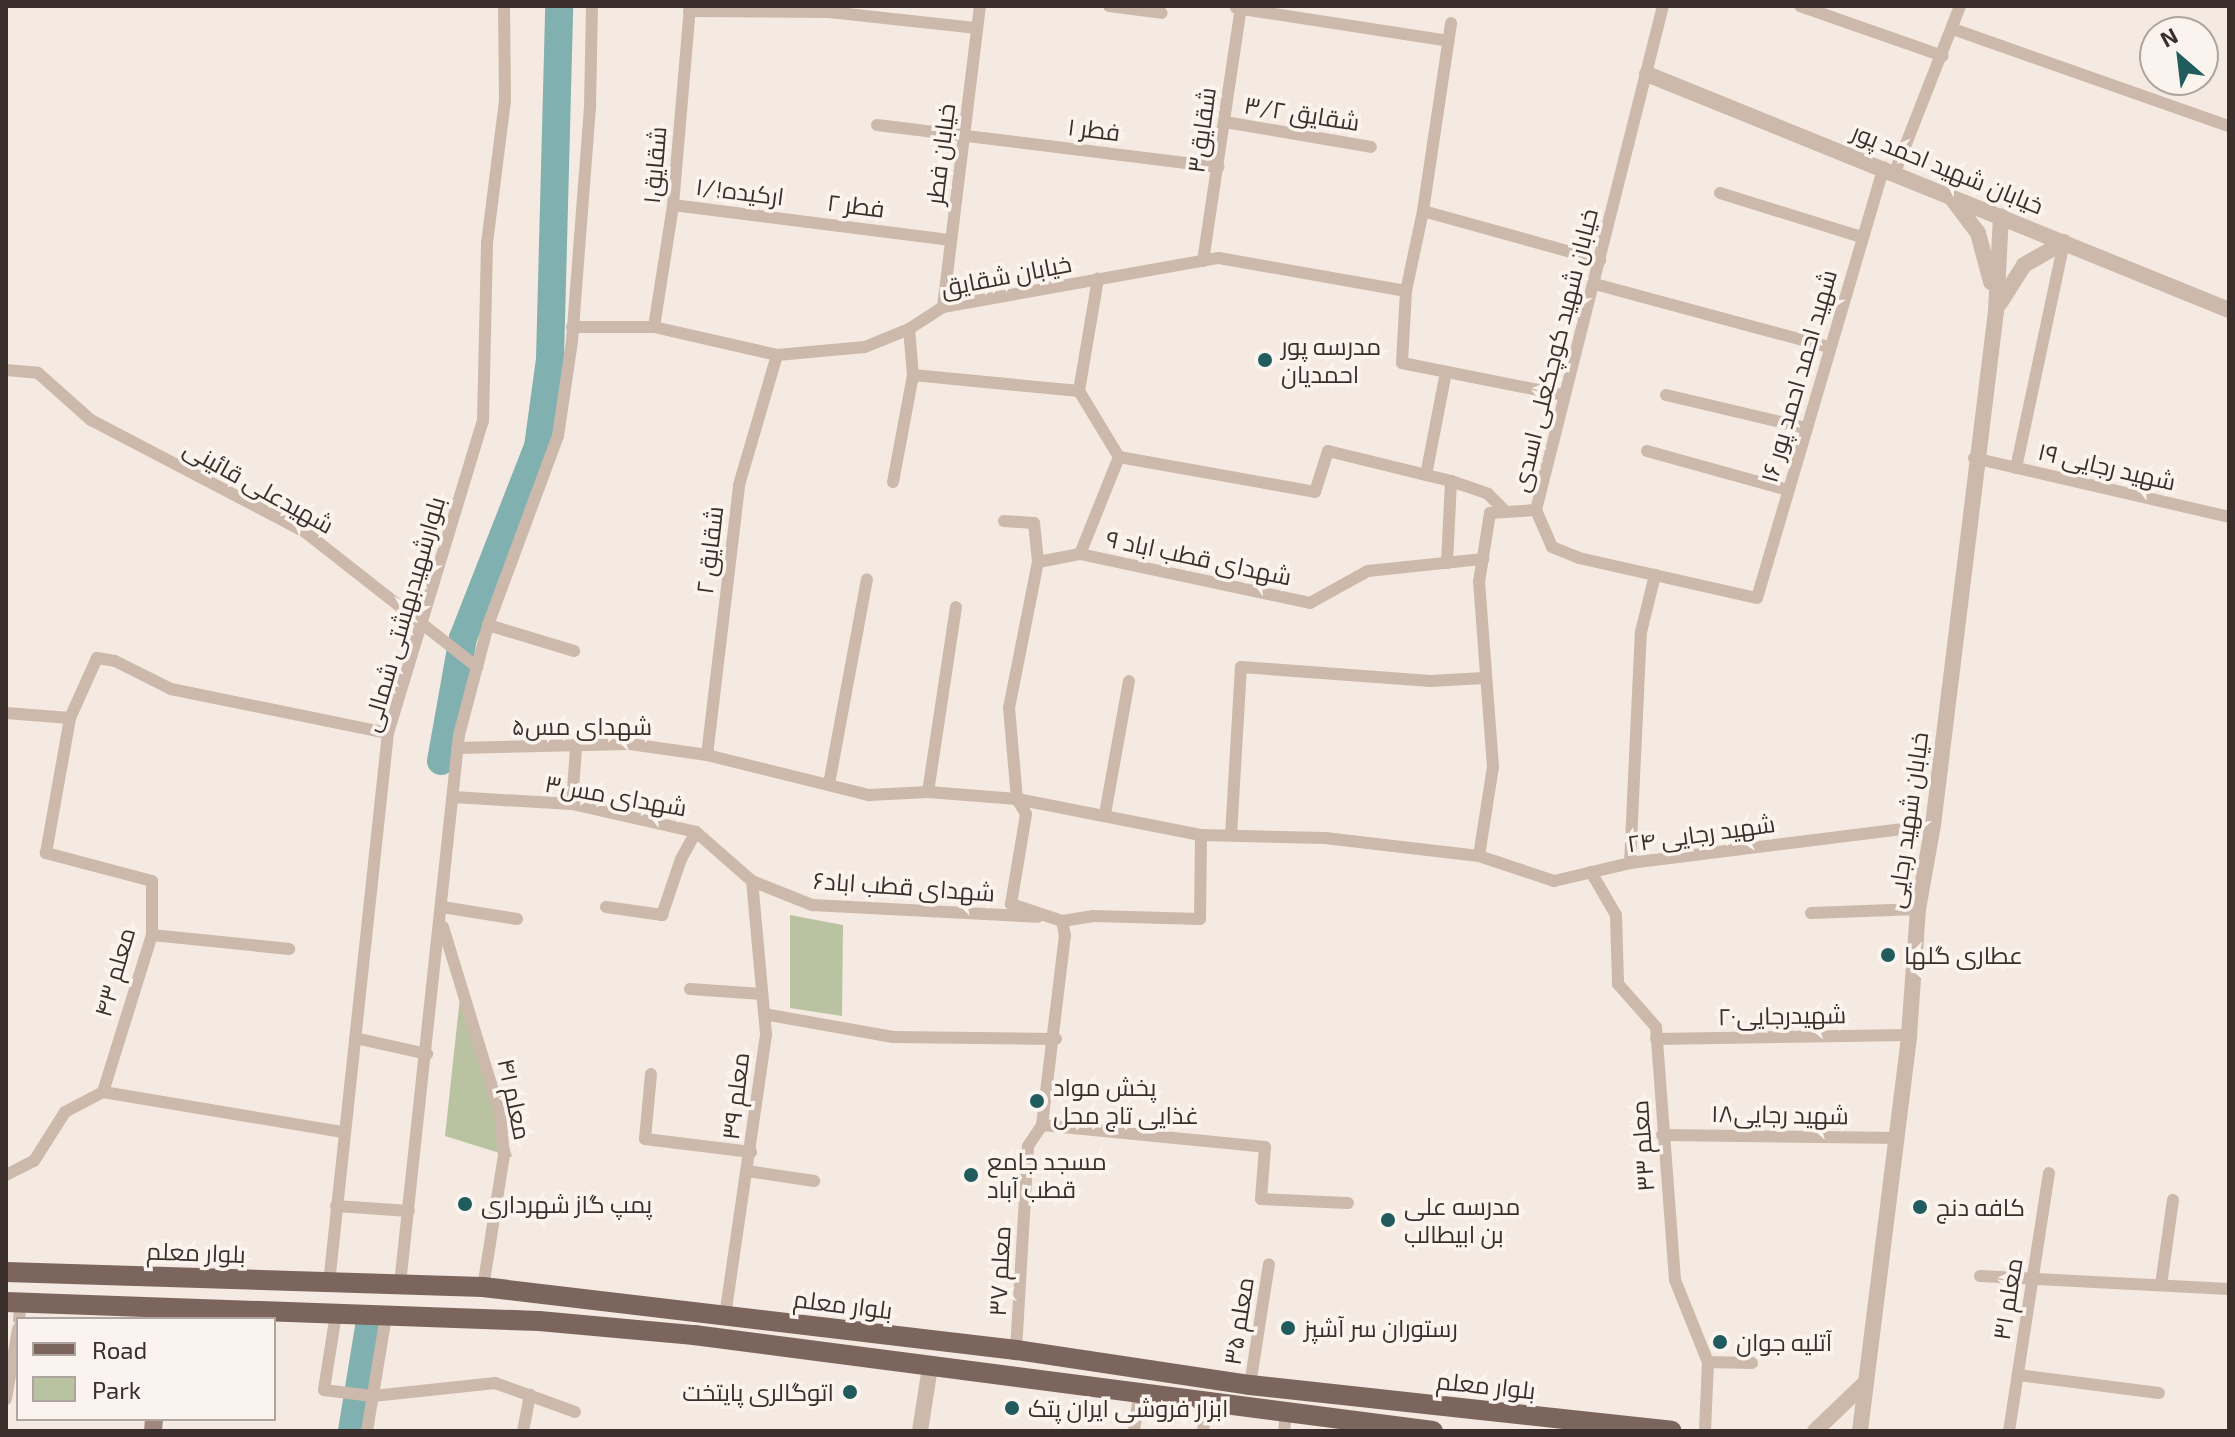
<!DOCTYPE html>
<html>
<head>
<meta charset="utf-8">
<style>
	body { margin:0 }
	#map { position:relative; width:2235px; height:1437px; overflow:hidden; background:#f4eae1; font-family:"Exo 2",Cairo,sans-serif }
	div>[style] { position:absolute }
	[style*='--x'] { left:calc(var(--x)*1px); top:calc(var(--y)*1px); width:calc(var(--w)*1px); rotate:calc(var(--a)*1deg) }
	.green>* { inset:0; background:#bac3a1 }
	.river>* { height:28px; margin:-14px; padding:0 14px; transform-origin:14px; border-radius:14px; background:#80b1b0 }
	.minor>* { height:12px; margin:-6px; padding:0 6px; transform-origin:6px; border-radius:6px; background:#ccb9ac }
	.tertiary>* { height:16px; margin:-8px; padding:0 8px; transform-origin:8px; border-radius:8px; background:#ccb9ac }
	.secondary>* { height:18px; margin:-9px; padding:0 9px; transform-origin:9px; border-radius:9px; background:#a0887e }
	.primary>* { height:20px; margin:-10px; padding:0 10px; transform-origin:10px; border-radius:10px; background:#7c655d }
	.dots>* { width:22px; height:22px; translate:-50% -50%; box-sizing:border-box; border:4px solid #fbf4ee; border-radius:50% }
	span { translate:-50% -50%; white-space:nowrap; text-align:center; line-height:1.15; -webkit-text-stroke:7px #fbf4ee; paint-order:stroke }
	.street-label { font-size:24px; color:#3b2f2b }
	.poi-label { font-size:24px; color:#3b2f2b }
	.left { translate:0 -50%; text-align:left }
	.right { translate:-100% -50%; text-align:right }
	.frame { position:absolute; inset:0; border:8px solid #3b2f2b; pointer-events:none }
	.legend { position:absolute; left:16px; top:1317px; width:260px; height:104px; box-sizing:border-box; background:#fbf4ee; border:2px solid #aea5a0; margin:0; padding:10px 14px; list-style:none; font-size:24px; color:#3b2f2b }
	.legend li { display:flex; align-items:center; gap:16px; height:40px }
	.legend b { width:40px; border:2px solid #aea5a0 }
	.north { position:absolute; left:2139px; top:16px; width:80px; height:80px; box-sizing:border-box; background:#fbf4ee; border:2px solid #aea5a0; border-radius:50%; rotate:332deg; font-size:22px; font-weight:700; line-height:32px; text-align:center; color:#3b2f2b }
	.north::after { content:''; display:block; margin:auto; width:28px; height:36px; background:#205c5d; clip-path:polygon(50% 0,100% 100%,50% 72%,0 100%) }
</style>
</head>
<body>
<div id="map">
	<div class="green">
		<i style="clip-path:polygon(790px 915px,843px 925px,842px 1016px,790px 1008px)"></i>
		<i style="clip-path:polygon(462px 979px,512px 1157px,445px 1136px)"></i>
	</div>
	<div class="river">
		<i style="--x:441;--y:761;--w:125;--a:-79.9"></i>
		<i style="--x:463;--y:638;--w:205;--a:-68.6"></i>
		<i style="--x:538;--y:447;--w:89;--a:-82.2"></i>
		<i style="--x:550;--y:359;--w:353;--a:-88.5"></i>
		<i style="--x:352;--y:1431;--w:105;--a:-80.7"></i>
	</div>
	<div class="minor">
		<i style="--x:1109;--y:6;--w:53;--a:7.5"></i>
		<i style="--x:1800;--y:6;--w:151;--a:19.3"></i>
		<i style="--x:1236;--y:8;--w:215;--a:8.8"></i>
		<i style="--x:689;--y:11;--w:140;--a:0.4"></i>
		<i style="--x:829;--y:12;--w:149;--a:6.2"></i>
		<i style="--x:1953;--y:29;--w:293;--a:19.4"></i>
		<i style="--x:1225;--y:122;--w:148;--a:9.7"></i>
		<i style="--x:877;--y:125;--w:344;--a:7"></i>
		<i style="--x:1895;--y:172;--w:178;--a:-68.6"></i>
		<i style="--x:1720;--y:193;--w:148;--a:17.3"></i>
		<i style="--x:673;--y:205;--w:280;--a:7.2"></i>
		<i style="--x:1423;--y:211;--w:190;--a:-81.5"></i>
		<i style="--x:1203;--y:261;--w:258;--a:-81.5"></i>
		<i style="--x:1595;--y:284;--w:242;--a:15.1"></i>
		<i style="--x:1406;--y:291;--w:82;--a:-78"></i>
		<i style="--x:1423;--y:211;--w:184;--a:15.5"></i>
		<i style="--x:943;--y:307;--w:303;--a:-83"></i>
		<i style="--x:572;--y:327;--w:82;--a:0"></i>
		<i style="--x:654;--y:327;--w:126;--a:12.8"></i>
		<i style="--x:777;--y:355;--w:88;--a:-5.2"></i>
		<i style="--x:865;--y:347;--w:48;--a:-22.2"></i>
		<i style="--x:909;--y:329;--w:40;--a:-32.9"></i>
		<i style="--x:943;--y:307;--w:280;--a:-10.1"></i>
		<i style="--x:1219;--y:258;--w:190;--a:10"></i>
		<i style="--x:1406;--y:291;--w:72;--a:93.2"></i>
		<i style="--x:1402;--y:363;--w:164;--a:11.2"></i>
		<i style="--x:654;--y:327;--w:123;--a:-81.1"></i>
		<i style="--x:673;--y:205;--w:200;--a:-85.1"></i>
		<i style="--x:6;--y:370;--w:32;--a:5"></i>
		<i style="--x:38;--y:373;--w:71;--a:41.6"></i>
		<i style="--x:91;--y:420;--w:242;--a:27.6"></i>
		<i style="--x:305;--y:532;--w:219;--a:38.1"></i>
		<i style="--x:913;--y:375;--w:167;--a:5.5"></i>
		<i style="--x:1079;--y:391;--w:114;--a:-80.4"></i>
		<i style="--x:1666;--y:395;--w:144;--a:13.3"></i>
		<i style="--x:1647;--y:451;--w:146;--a:15.5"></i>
		<i style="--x:1119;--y:457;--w:199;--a:10.1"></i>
		<i style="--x:1315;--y:492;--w:43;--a:-72.4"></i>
		<i style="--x:1328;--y:451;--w:127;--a:13.7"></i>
		<i style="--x:1451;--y:481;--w:39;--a:19"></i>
		<i style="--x:1488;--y:494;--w:25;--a:45"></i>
		<i style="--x:1974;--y:458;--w:262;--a:13"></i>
		<i style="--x:2016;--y:468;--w:231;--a:-78"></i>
		<i style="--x:1426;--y:475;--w:105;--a:-79"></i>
		<i style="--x:893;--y:482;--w:109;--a:-79.4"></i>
		<i style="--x:913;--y:375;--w:46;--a:-95"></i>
		<i style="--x:1536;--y:510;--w:40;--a:66.6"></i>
		<i style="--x:1552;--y:547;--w:29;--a:22"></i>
		<i style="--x:1579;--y:558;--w:182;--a:12.7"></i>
		<i style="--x:1757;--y:598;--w:449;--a:-73.6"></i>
		<i style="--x:1004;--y:521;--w:30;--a:4"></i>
		<i style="--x:1034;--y:523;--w:39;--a:84"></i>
		<i style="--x:1080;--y:554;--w:235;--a:12"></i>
		<i style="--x:1310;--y:603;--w:66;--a:-28.9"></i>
		<i style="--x:1368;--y:571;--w:116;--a:-6"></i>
		<i style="--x:1447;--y:563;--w:82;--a:-87.2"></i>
		<i style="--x:488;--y:625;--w:90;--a:16.8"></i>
		<i style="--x:6;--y:713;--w:64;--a:4.5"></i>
		<i style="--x:70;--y:718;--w:66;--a:-65.8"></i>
		<i style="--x:97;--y:658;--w:18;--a:9"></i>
		<i style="--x:115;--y:661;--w:63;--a:26.6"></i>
		<i style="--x:171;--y:689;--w:221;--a:11.5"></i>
		<i style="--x:457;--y:748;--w:173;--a:-1.3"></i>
		<i style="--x:630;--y:744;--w:78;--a:8.1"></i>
		<i style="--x:707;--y:755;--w:167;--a:13.9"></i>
		<i style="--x:869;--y:795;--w:59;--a:-2.9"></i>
		<i style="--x:928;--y:792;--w:89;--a:4.5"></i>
		<i style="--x:1017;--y:799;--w:187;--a:11.1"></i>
		<i style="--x:1201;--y:835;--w:124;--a:1.4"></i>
		<i style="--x:1325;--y:838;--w:155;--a:6.7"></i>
		<i style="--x:1479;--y:856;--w:79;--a:18.4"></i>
		<i style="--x:1554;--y:881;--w:78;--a:-13.3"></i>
		<i style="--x:1630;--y:863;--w:305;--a:-7.1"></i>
		<i style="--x:707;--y:755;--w:272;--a:-83.2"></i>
		<i style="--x:739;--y:485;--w:135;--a:-73.7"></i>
		<i style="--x:829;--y:784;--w:208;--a:-79.5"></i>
		<i style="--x:928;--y:792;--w:187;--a:-81.4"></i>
		<i style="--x:453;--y:797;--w:119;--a:3.4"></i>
		<i style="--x:572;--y:804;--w:127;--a:12.7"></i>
		<i style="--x:696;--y:832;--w:74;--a:41.2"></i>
		<i style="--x:752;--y:881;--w:65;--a:21.8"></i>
		<i style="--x:812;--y:905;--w:226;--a:3"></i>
		<i style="--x:572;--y:804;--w:56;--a:-85.9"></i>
		<i style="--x:1105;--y:814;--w:135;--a:-79.8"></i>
		<i style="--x:1231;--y:835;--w:168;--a:-86.6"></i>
		<i style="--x:1241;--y:667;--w:190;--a:4.2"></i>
		<i style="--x:1430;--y:681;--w:54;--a:-3.2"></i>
		<i style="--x:1479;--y:856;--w:90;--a:-81.1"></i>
		<i style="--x:1493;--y:767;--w:186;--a:-94.3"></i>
		<i style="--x:1479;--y:582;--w:70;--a:-80.9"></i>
		<i style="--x:1490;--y:513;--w:46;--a:-3.7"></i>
		<i style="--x:1536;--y:510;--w:520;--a:-75.86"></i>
		<i style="--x:1630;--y:863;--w:231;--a:-87.3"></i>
		<i style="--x:1641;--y:632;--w:59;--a:-76.2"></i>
		<i style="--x:1591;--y:872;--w:50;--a:59.8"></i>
		<i style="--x:1616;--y:915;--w:69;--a:88.3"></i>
		<i style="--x:1618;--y:984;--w:57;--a:48.5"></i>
		<i style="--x:1656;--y:1027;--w:254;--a:85.7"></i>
		<i style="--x:1675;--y:1280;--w:88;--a:68.1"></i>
		<i style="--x:1708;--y:1362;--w:69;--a:92.5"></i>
		<i style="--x:442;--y:907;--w:76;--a:9.1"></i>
		<i style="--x:606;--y:907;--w:57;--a:8.1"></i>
		<i style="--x:662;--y:915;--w:59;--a:-71.3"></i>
		<i style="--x:681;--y:859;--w:31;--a:-61"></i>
		<i style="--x:1811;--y:913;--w:107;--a:-2.1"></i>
		<i style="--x:1062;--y:921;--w:32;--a:-9"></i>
		<i style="--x:1094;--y:916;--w:106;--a:1.6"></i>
		<i style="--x:1200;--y:919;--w:84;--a:-89.3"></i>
		<i style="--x:443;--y:927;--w:195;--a:73"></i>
		<i style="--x:500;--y:1114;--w:41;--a:84.4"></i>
		<i style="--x:504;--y:1155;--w:134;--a:99"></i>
		<i style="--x:152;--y:935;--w:138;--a:5.8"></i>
		<i style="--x:690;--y:989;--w:72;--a:4"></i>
		<i style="--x:764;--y:1014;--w:131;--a:10.1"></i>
		<i style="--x:893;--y:1037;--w:163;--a:0.7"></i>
		<i style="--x:355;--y:1038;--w:74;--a:12.5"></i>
		<i style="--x:1656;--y:1039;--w:253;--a:-0.9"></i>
		<i style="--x:651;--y:1074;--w:65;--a:95.3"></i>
		<i style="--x:645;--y:1139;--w:107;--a:7"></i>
		<i style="--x:103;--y:1092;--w:242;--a:9.5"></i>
		<i style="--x:1042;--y:1125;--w:224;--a:5.6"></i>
		<i style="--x:1265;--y:1147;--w:52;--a:94.4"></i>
		<i style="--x:1261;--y:1199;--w:87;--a:2.6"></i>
		<i style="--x:1662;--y:1135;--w:236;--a:0.7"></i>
		<i style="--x:747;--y:1171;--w:68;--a:8.5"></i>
		<i style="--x:6;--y:1175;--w:31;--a:-27"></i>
		<i style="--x:34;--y:1161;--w:58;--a:-57.7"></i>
		<i style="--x:65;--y:1112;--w:43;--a:-27.8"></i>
		<i style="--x:103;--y:1092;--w:164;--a:-72.7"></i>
		<i style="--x:152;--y:935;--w:54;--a:-90"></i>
		<i style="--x:152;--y:881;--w:110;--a:-165.2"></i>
		<i style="--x:46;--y:853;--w:137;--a:-79.9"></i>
		<i style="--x:336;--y:1206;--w:73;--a:3.9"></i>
		<i style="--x:1980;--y:1276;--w:249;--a:3"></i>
		<i style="--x:329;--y:1283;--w:553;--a:-83.88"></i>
		<i style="--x:388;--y:733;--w:326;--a:-73.1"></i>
		<i style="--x:483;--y:421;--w:178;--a:-88.7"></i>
		<i style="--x:487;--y:243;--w:144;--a:-82.8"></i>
		<i style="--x:505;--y:100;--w:94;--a:-90.6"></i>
		<i style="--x:400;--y:1284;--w:552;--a:-83.87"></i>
		<i style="--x:459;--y:735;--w:114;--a:-75.2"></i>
		<i style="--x:488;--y:625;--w:202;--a:-69.7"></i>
		<i style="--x:558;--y:436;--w:96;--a:-81.6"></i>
		<i style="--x:572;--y:341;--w:234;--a:-85.6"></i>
		<i style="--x:590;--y:108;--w:102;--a:-88.9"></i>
		<i style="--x:2161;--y:1285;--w:86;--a:-82"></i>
		<i style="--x:336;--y:1314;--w:77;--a:99"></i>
		<i style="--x:324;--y:1390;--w:49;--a:7"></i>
		<i style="--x:373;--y:1396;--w:123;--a:-6.1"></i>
		<i style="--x:495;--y:1383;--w:85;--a:19.9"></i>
		<i style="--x:725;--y:1316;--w:285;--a:-81.7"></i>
		<i style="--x:766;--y:1034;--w:154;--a:-95.2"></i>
		<i style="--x:19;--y:1319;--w:16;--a:-83"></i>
		<i style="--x:1016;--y:1350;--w:204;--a:-86.6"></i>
		<i style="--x:1028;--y:1146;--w:25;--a:-56"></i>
		<i style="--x:1042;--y:1125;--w:190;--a:-83.1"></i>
		<i style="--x:1065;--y:936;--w:15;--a:-101"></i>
		<i style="--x:1062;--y:921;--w:54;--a:-161.6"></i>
		<i style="--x:1011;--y:904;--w:91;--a:-80.5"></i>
		<i style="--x:1026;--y:814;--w:17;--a:-121"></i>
		<i style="--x:1017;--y:799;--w:91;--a:-95"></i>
		<i style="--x:1009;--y:708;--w:149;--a:-78.8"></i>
		<i style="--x:1038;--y:562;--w:43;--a:-10.8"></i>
		<i style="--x:1080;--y:554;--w:105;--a:-68.1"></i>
		<i style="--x:1119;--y:457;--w:77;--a:-121.2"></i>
		<i style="--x:1708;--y:1362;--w:44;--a:1.3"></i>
		<i style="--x:2018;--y:1375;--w:142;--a:7.3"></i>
		<i style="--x:1250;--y:1385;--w:122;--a:-81.1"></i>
		<i style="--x:6;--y:1399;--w:71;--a:-80.3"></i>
		<i style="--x:367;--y:1431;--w:117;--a:-80.6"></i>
		<i style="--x:523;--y:1431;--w:37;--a:-79"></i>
		<i style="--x:1134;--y:1431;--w:34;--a:-82"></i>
		<i style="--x:1203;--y:1431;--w:26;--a:-83"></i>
		<i style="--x:1284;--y:1431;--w:17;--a:-83"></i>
		<i style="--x:2009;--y:1431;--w:261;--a:-81.2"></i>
	</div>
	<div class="tertiary">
		<i style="--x:1647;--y:74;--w:628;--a:22.07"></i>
		<i style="--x:1950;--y:196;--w:46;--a:52.9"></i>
		<i style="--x:1978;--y:233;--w:51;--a:75.1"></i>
		<i style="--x:2000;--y:303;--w:45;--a:-57.7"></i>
		<i style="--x:2024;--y:265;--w:46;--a:-29.9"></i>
		<i style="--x:920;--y:1431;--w:65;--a:-81.1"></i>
		<i style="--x:1815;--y:1431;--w:69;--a:-43.8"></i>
		<i style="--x:1860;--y:1431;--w:399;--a:-82.9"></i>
		<i style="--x:1909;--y:1035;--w:126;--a:-85.9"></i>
		<i style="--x:1918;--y:909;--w:85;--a:-79.9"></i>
		<i style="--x:1933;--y:825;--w:518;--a:-83.01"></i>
		<i style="--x:1996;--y:311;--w:95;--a:-87"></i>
	</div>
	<div class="secondary">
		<i style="--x:153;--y:1431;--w:12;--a:-85"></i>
	</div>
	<div class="primary">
		<i style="--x:6;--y:1272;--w:477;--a:1.8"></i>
		<i style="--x:483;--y:1287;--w:537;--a:6.74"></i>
		<i style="--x:1016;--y:1350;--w:237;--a:8.5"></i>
		<i style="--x:1250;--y:1385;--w:424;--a:6.2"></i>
		<i style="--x:6;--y:1302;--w:533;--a:2.04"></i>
		<i style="--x:539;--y:1321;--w:156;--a:5.2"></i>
		<i style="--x:694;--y:1335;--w:745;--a:7.4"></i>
	</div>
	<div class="dots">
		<i style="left:1265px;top:360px;background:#205c5d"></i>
		<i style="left:1888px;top:955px;background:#205c5d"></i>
		<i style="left:1037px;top:1101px;background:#205c5d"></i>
		<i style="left:971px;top:1175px;background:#205c5d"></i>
		<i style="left:465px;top:1204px;background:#205c5d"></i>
		<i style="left:1920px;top:1207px;background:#205c5d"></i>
		<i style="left:1388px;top:1220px;background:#205c5d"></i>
		<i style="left:1288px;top:1328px;background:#205c5d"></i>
		<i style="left:1720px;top:1342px;background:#205c5d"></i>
		<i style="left:850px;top:1392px;background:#205c5d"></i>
		<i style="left:1012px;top:1408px;background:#205c5d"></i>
	</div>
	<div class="street-label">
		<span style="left:1302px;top:113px;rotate:9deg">شقایق ۳/۲</span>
		<span style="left:1094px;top:129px;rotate:7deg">فطر ۱</span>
		<span style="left:1201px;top:130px;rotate:-82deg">شقایق۳</span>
		<span style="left:940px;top:154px;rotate:-83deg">خیابان فطر</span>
		<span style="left:654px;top:165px;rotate:-85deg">شقایق۱</span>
		<span style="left:1948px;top:168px;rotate:22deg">خیابان شهید احمد پور</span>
		<span style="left:740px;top:191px;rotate:7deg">ارکیده۱/۱</span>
		<span style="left:856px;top:205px;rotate:7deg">فطر ۲</span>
		<span style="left:1006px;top:275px;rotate:-11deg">خیابان شقایق</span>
		<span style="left:1554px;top:350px;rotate:-76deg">خیابان شهید کوچکعلی اسدی</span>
		<span style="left:1798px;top:376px;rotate:-74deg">شهید احمد احمد پور ۱۶</span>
		<span style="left:2107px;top:466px;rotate:13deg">شهید رجایی ۱۹</span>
		<span style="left:259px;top:486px;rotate:29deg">شهیدعلی قائینی</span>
		<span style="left:709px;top:550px;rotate:-83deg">شقایق ۲</span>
		<span style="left:1199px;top:557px;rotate:12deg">شهدای قطب اباد ۹</span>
		<span style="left:403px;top:614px;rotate:-74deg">بلوارشهیدبهشتی شمالی</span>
		<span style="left:582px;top:726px">شهدای مس۵</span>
		<span style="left:616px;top:795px;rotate:10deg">شهدای مس۳</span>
		<span style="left:1907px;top:820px;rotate:-82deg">خیابان شهید رجایی</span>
		<span style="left:1701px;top:833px;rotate:-8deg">شهید رجایی ۲۴</span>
		<span style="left:904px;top:886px;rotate:4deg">شهدای قطب اباد۶</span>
		<span style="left:114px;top:972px;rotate:-74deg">معلم ۴۳</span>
		<span style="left:1782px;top:1015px;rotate:-1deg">شهیدرجایی۲۰</span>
		<span style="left:735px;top:1096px;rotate:-83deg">معلم ۳۹</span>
		<span style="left:515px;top:1099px;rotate:78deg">معلم ۴۱</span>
		<span style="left:1780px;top:1114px;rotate:1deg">شهید رجایی۱۸</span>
		<span style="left:1642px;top:1146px;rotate:-94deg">معلم ۳۳</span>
		<span style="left:196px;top:1252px;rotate:2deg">بلوار معلم</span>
		<span style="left:999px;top:1271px;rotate:-87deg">معلم ۳۷</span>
		<span style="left:2007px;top:1299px;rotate:-81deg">معلم ۳۱</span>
		<span style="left:843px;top:1304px;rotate:7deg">بلوار معلم</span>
		<span style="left:1238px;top:1321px;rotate:-81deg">معلم ۳۵</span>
		<span style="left:1486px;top:1385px;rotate:6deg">بلوار معلم</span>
	</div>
	<div class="poi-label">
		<span class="left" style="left:1281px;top:360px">مدرسه پور<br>احمدیان</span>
		<span class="left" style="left:1904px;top:955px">عطاری گلها</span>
		<span class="left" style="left:1053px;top:1101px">پخش مواد<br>غذایی تاج محل</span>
		<span class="left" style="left:987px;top:1175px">مسجد جامع<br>قطب آباد</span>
		<span class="left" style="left:481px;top:1204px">پمپ گاز شهرداری</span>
		<span class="left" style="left:1404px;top:1220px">مدرسه علی<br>بن ابیطالب</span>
		<span class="left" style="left:1936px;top:1207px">کافه دنج</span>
		<span class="left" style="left:1304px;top:1328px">رستوران سر آشپز</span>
		<span class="left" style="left:1736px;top:1342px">آتلیه جوان</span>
		<span class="right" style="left:834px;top:1392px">اتوگالری پایتخت</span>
		<span class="left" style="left:1028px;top:1408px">ابزار فروشی ایران پتک</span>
	</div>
	<div class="frame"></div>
	<ul class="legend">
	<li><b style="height:10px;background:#7c655d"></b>Road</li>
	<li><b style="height:22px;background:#bac3a1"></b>Park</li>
	</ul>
	<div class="north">N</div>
</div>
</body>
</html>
